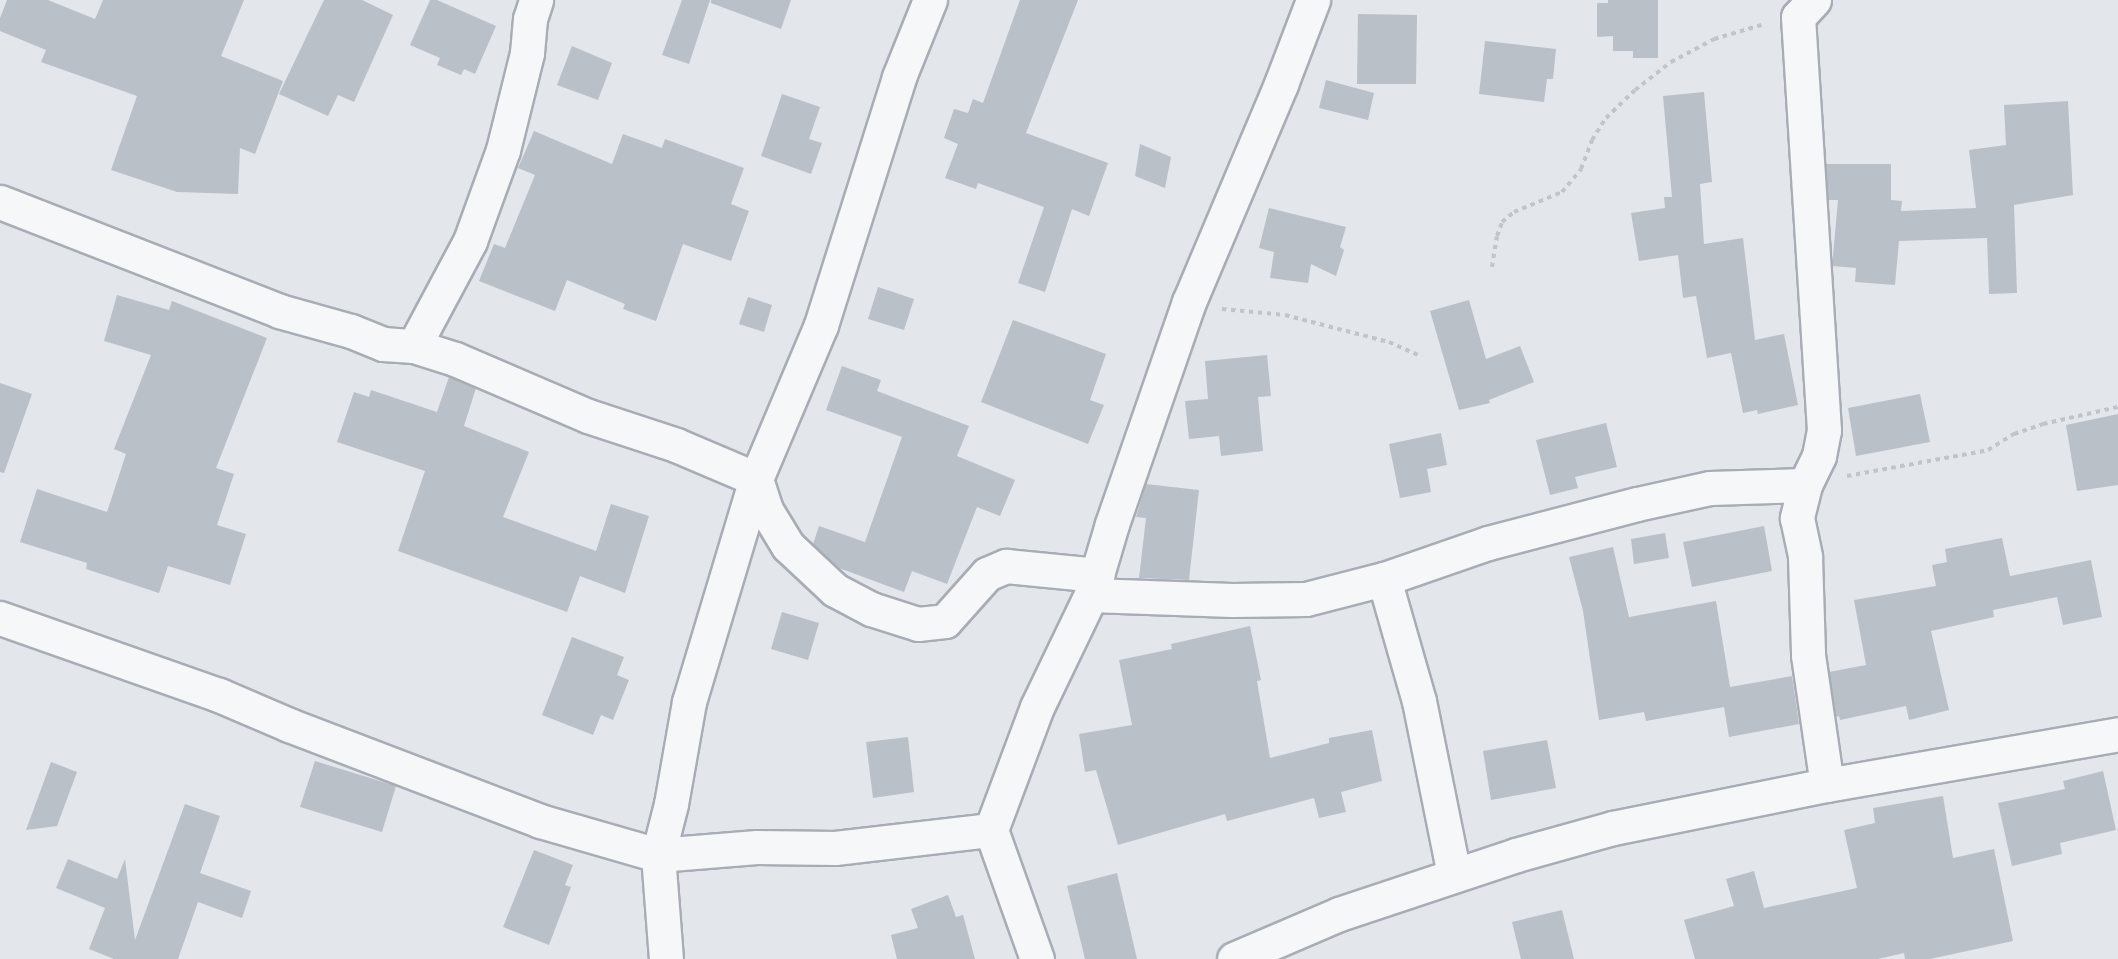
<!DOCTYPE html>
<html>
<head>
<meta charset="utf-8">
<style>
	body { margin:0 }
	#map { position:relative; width:2118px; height:959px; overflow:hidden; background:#e3e6eb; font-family:Barlow,sans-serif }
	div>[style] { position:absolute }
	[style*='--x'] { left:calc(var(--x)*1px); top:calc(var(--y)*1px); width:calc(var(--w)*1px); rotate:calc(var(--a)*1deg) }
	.building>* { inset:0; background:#bac0c8 }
	.path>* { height:4px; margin-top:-2px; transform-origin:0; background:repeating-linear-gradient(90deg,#c1c4ca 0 4.5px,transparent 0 9px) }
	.roads { filter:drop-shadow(2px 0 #a8adb5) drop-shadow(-2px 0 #a8adb5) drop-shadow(0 2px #a8adb5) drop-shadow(0 -2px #a8adb5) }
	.minor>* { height:33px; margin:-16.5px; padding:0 16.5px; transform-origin:16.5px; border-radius:16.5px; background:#f6f7f9 }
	span { translate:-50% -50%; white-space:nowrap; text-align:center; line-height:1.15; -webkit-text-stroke:4.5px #f3f5f8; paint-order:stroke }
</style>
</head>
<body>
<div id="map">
	<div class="building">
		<i style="clip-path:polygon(7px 0,48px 0,95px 19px,103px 0,244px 0,221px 56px,283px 81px,255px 154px,240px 148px,238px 194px,177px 192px,111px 170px,137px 96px,41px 62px,46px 50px,0 31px,0 18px)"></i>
		<i style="clip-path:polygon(324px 0,362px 0,393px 15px,354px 102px,338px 95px,328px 116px,279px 94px)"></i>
		<i style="clip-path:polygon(430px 0,437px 0,496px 26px,475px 74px,464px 69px,461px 75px,437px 65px,440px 58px,410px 45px)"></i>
		<i style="clip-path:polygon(682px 0,710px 0,689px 64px,662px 55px)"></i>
		<i style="clip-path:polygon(711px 0,791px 0,781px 29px,711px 3px)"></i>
		<i style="clip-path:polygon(1020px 0,1078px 0,1026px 133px,1108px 163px,1089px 216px,1072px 209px,1045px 292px,1018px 283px,1044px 207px,978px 183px,976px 189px,945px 178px,958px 144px,944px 138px,954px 109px,968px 113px,973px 99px,983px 103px)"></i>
		<i style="clip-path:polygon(1608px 0,1658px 0,1658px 58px,1633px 58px,1633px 51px,1613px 51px,1613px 36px,1597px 37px,1597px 3px,1608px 3px)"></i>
		<i style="clip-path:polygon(1358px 14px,1417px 15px,1416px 84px,1357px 84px)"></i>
		<i style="clip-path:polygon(1485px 41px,1556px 49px,1553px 79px,1547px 79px,1544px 102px,1479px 94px)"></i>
		<i style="clip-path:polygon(572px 46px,612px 63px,598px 100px,557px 85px)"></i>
		<i style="clip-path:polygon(1326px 80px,1374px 93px,1368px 120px,1319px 108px)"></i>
		<i style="clip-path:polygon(1704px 92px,1712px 182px,1700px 184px,1704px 244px,1743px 238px,1755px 340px,1784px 334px,1798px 405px,1758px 414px,1757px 410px,1743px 413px,1731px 353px,1707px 358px,1696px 296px,1683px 298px,1678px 255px,1639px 261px,1631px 213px,1665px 208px,1664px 197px,1672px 197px,1663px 96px)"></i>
		<i style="clip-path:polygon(782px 94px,820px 107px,809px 139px,822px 143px,811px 174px,761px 156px)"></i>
		<i style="clip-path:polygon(2068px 101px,2073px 195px,2014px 205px,2017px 293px,1989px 294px,1987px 238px,1899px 241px,1895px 285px,1855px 282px,1856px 268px,1832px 266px,1838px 200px,1828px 200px,1826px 164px,1891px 164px,1891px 200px,1902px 201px,1901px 211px,1976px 208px,1969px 150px,2006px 145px,2004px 105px)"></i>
		<i style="clip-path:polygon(534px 131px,612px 164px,623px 134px,662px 148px,665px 139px,744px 168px,731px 204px,749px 211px,731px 261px,683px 244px,656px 321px,623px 309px,625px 304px,567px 280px,555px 311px,479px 281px,494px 244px,505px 248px,535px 175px,518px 168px)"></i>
		<i style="clip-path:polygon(1140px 144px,1171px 157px,1165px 188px,1135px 176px)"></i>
		<i style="clip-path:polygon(1269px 208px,1346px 227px,1340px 247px,1344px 250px,1336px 276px,1311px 264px,1308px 283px,1270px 278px,1274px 252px,1259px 248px)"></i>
		<i style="clip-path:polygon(878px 287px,914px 299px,904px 330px,868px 319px)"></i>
		<i style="clip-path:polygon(117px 295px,169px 310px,172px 301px,267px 338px,216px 468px,234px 474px,217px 525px,246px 534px,230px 585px,168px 566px,159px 593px,86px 569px,87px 563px,20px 542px,37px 489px,107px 512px,126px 454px,114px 449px,151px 355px,104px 341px)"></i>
		<i style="clip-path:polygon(748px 297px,772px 305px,764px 332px,739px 324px)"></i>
		<i style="clip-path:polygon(1469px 300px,1486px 359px,1520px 346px,1534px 382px,1489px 400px,1490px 403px,1459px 410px,1430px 311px)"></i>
		<i style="clip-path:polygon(1013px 320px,1106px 354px,1090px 400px,1104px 405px,1088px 444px,981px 402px)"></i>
		<i style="clip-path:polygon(1267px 355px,1271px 396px,1258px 397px,1263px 451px,1221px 456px,1219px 436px,1189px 439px,1185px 401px,1208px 399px,1205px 361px)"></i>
		<i style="clip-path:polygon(842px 366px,881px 380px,877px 391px,969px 426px,957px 456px,1015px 480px,1000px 516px,977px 507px,947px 584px,912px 571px,904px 592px,839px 568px,813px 544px,819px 526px,865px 542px,902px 437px,826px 410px)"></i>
		<i style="clip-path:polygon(449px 377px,476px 388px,464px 426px,529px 452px,503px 517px,596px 551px,611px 504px,649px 516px,625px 593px,580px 576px,567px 612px,398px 551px,425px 471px,337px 442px,354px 392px,369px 397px,371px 390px,437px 412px)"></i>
		<i style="clip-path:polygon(0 383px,32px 394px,4px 473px,0 472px)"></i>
		<i style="clip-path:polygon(1920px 394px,1930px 442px,1856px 456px,1848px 408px)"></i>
		<i style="clip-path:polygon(2118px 414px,2118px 485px,2077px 491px,2066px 425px)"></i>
		<i style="clip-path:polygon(1606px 423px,1617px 467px,1575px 477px,1578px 488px,1550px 495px,1536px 440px)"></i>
		<i style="clip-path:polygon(1441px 433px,1447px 465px,1427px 469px,1431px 492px,1400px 498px,1389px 444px)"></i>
		<i style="clip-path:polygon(1146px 484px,1199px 490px,1189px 580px,1139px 578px,1146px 518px,1136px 517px)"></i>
		<i style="clip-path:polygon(1764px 526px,1772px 571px,1692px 587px,1683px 542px)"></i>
		<i style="clip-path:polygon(1665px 533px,1669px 558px,1634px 564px,1631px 539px)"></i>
		<i style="clip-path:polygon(2002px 538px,2010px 576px,2091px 560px,2102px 617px,2063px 625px,2057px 597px,1993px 610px,1994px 617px,1931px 631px,1949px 710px,1909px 720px,1906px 706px,1840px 720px,1839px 716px,1836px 717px,1829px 672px,1866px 665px,1854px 600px,1936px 586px,1932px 565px,1947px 562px,1945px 549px)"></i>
		<i style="clip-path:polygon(1613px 547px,1629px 617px,1716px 601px,1730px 687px,1792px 676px,1799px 724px,1729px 737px,1724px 707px,1646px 721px,1644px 712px,1599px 720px,1583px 611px,1569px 557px)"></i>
		<i style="clip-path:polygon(782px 612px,819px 623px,808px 660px,771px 649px)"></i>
		<i style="clip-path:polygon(1250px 626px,1261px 680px,1257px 681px,1270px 758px,1329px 743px,1329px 738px,1372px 730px,1382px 781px,1341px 792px,1346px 812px,1319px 818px,1314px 798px,1227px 821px,1225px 814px,1118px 845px,1096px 770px,1085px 772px,1079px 734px,1132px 725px,1119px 660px,1172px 649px,1171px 644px)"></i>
		<i style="clip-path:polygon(572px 637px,624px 657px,617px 675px,629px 680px,613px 720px,601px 715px,593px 735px,542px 715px)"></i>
		<i style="clip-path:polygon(908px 737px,914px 792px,873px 798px,866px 742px)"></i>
		<i style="clip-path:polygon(1547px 740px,1556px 788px,1491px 800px,1483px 751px)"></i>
		<i style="clip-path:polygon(315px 761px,396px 786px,382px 832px,300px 807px)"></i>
		<i style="clip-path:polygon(51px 762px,77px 772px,57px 826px,26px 830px)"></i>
		<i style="clip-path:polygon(2103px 771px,2116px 830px,2060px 843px,2062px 854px,2012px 866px,1998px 803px,2065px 789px,2063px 781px)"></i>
		<i style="clip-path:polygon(1943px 796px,1953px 858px,1994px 849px,2013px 941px,1930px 959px,1905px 959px,1904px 953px,1878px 959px,1695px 959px,1684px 920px,1734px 906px,1726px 879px,1754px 871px,1764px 908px,1857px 888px,1844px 830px,1875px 823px,1873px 808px)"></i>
		<i style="clip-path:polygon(185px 804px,220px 816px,200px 873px,251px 891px,242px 918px,198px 902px,178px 959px,114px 959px,89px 949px,105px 908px,56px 888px,68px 859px,117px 879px,125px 859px,135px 940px)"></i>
		<i style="clip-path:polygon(534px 850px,573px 865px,565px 885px,571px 887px,549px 945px,503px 927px)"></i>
		<i style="clip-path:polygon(1117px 873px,1137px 959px,1085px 959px,1067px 886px)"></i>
		<i style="clip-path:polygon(948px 895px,956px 917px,963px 915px,975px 959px,897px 959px,891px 935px,918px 928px,911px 909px)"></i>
		<i style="clip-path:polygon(1562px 910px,1574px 959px,1521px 959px,1512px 922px)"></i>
	</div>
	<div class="path">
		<i style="--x:1492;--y:267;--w:31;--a:-81"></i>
		<i style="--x:1497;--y:236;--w:15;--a:-70"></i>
		<i style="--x:1502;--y:222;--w:16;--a:-40"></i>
		<i style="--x:1514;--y:212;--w:52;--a:-22.6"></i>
		<i style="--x:1562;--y:192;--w:30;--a:-50"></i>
		<i style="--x:1581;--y:169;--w:31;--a:-69"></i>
		<i style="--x:1592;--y:140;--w:26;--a:-58"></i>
		<i style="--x:1606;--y:118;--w:40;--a:-44"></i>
		<i style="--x:1635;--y:90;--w:46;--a:-37.9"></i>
		<i style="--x:1671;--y:62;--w:49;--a:-28.1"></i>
		<i style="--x:1714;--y:39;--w:53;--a:-16.4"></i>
		<i style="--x:1222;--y:309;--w:63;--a:5.4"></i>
		<i style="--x:1285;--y:315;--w:107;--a:14.6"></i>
		<i style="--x:1389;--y:342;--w:36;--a:24"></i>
		<i style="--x:1847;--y:476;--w:143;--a:-10.4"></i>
		<i style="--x:1988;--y:450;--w:31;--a:-32"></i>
		<i style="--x:2014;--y:434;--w:31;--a:-19"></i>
		<i style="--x:2043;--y:424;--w:77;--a:-12.8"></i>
	</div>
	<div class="roads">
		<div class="minor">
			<i style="--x:1814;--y:0;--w:23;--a:133"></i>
			<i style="--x:1798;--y:17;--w:414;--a:86.4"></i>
			<i style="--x:1824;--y:430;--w:26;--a:101"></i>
			<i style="--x:1819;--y:456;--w:32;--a:116"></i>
			<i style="--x:1805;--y:485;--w:34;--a:104"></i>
			<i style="--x:1797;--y:518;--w:40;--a:78"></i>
			<i style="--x:1805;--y:557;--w:98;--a:88.2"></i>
			<i style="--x:1808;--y:655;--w:131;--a:81.7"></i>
			<i style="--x:0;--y:202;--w:300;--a:21.3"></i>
			<i style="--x:279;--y:311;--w:75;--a:15.5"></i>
			<i style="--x:351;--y:331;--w:35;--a:22"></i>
			<i style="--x:383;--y:344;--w:31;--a:4"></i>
			<i style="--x:414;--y:346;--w:43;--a:17.6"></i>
			<i style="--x:455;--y:359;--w:145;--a:23.2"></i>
			<i style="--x:588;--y:416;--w:93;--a:18.2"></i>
			<i style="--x:676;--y:445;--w:87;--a:23"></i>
			<i style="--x:756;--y:479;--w:33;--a:72"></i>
			<i style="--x:766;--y:510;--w:42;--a:58.6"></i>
			<i style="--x:788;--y:546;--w:64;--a:43.1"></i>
			<i style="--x:835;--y:590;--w:41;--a:27.8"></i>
			<i style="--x:871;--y:609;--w:49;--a:17.7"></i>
			<i style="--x:918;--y:624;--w:27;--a:-6"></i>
			<i style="--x:945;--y:621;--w:63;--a:-48.2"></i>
			<i style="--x:987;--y:574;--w:21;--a:-23"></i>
			<i style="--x:1006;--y:566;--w:92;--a:5.6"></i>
			<i style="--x:414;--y:346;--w:119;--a:-61.9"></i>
			<i style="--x:470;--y:241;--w:97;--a:-70.1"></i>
			<i style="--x:503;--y:150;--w:100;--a:-76.1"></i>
			<i style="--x:527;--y:53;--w:34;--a:-85"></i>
			<i style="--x:530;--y:19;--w:20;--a:-72"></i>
			<i style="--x:1384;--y:579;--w:127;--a:74"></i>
			<i style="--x:1419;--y:701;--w:177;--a:78.6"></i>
			<i style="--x:1091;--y:595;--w:141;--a:2"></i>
			<i style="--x:1232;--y:600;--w:74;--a:-0.8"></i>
			<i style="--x:1306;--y:599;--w:81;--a:-14.4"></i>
			<i style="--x:1384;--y:579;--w:110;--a:-19.1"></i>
			<i style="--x:1488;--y:543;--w:154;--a:-14.7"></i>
			<i style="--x:1637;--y:504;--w:75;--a:-12.4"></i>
			<i style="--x:1710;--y:488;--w:95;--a:-1.8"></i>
			<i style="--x:0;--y:618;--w:232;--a:19.4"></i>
			<i style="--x:219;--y:695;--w:76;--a:23.2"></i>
			<i style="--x:289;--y:725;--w:269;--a:20.9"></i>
			<i style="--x:540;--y:821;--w:123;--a:16.1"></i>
			<i style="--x:658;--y:855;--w:99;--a:-4.6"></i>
			<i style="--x:757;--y:847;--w:78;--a:0.7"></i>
			<i style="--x:835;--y:848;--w:157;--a:-6.6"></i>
			<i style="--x:666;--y:959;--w:104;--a:-94.4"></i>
			<i style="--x:658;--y:855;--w:53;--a:-75.7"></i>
			<i style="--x:671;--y:804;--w:104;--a:-80"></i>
			<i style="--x:689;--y:702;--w:233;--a:-73.3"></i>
			<i style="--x:756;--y:479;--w:167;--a:-67.1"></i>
			<i style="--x:821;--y:325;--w:260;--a:-72.5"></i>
			<i style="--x:899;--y:77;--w:83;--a:-68.1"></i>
			<i style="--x:1037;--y:959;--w:137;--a:-109.6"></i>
			<i style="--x:991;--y:830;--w:131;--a:-69.5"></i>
			<i style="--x:1037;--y:707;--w:124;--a:-64.3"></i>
			<i style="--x:1091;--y:595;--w:74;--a:-73.5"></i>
			<i style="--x:1112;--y:524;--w:235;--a:-70.9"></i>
			<i style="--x:1189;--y:302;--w:237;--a:-67.1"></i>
			<i style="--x:1281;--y:84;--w:90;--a:-69.1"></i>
			<i style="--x:1234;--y:959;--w:114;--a:-23.2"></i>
			<i style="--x:1339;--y:914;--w:187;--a:-18.4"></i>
			<i style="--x:1516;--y:855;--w:101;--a:-15.6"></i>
			<i style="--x:1613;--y:828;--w:218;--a:-11.4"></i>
			<i style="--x:1827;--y:785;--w:295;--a:-9.9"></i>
		</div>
	</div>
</div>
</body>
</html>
